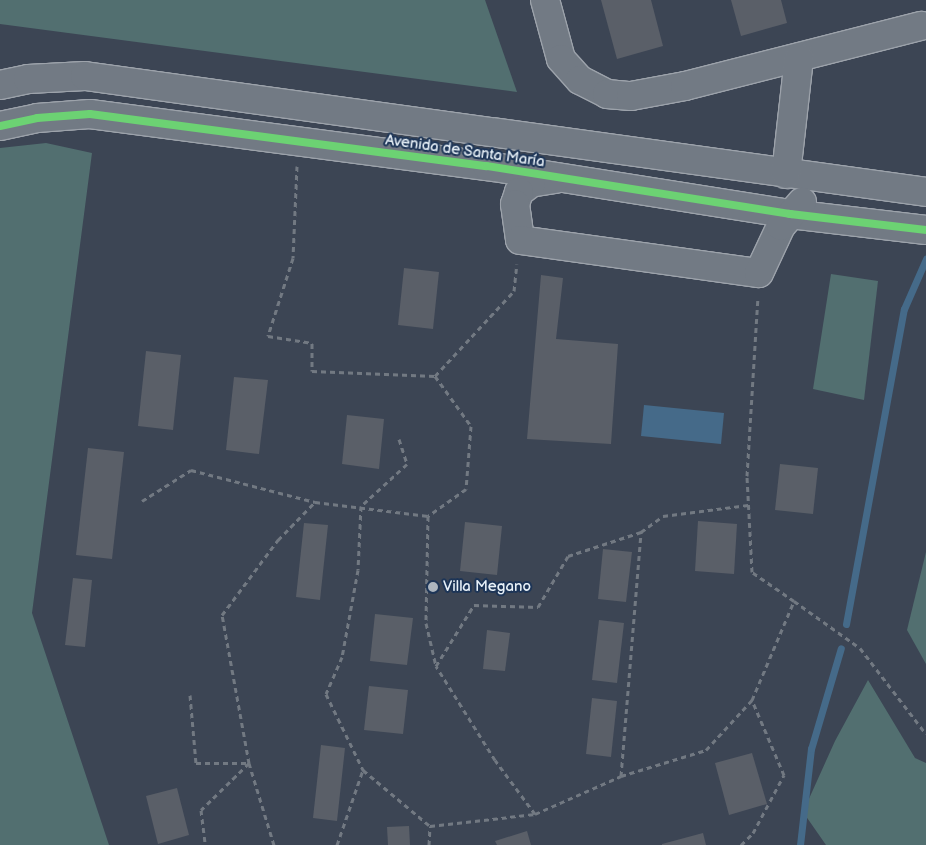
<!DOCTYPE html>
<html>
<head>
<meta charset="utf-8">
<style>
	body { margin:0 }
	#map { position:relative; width:926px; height:845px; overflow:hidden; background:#3c4554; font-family:"Balsamiq Sans",sans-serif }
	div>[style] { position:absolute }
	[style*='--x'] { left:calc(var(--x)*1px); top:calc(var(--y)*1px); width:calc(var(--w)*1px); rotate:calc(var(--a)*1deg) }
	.green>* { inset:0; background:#526f70 }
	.water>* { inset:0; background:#456a89 }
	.stream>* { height:7px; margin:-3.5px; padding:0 3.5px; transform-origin:3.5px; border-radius:3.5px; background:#456a89 }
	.building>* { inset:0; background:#5a5f68 }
	.path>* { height:3px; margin-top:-1.5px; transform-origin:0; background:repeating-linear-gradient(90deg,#727982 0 5px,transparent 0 9px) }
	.roads { filter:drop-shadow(1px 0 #9da3ab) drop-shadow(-1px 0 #9da3ab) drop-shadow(0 1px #9da3ab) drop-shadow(0 -1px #9da3ab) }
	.minor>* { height:28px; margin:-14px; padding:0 14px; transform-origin:14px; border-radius:14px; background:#727a84 }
	.cycleway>* { height:8px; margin:-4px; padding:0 4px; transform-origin:4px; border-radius:4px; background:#6cd273 }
	.dots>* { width:14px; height:14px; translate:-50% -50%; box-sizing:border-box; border:2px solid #1d3557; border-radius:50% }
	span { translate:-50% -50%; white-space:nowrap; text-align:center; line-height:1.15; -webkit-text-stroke:4px #1d3557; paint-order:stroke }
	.street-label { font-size:15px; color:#e8f1f8 }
	.poi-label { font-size:15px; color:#e8f1f8 }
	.left { translate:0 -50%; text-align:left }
</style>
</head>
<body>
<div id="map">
	<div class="green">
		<i style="clip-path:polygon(0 0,485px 0,517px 92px,0 24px)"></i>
		<i style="clip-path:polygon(46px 143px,92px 153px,32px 613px,109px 845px,0 845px,0 148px)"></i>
		<i style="clip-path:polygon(831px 274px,878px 281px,864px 400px,813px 389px)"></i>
		<i style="clip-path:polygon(926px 552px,926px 664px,907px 630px)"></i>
		<i style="clip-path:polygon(868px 680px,915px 758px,926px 763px,926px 845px,826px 845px,803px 812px,835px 741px)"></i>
	</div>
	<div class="water">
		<i style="clip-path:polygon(644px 405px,724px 413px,721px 444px,641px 436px)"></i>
	</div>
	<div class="stream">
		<i style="--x:846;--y:624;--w:320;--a:-79.6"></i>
		<i style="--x:904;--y:309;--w:55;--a:-66.3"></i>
		<i style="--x:800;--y:845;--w:97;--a:-83.5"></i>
		<i style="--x:811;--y:749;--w:105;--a:-73.5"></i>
	</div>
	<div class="building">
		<i style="clip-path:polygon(601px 0,651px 0,663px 46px,617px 59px)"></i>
		<i style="clip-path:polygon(731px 0,781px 0,787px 23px,741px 36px)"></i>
		<i style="clip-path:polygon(404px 268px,439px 272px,433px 329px,398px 325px)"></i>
		<i style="clip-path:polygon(541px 275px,563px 278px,556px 339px,618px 344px,611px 444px,527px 439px)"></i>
		<i style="clip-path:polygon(146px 351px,181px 355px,173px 430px,138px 426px)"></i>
		<i style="clip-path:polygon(234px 377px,268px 380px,259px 454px,226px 450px)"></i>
		<i style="clip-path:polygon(347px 415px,384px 419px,379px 469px,342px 464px)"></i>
		<i style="clip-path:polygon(88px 448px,124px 452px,112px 559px,76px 555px)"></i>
		<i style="clip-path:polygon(780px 464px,818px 468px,813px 514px,775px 510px)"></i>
		<i style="clip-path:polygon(698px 521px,737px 524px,734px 574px,695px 571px)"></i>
		<i style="clip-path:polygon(465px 522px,502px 526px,497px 575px,460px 571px)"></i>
		<i style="clip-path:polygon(304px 523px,328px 525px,320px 600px,296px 597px)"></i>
		<i style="clip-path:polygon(603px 549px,632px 552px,626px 602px,598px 599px)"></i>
		<i style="clip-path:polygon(73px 578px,92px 580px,85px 647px,65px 645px)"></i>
		<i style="clip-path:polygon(375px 614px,413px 618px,407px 665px,370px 661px)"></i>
		<i style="clip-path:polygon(599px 620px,624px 623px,617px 683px,592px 680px)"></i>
		<i style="clip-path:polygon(487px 630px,510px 633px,505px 671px,483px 669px)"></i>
		<i style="clip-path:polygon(369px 686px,408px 690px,403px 734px,364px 730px)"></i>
		<i style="clip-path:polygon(592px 698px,617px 701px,611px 757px,586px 754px)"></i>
		<i style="clip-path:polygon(321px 745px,345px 748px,337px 821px,313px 818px)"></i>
		<i style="clip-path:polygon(752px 753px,767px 804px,729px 815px,715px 763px)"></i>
		<i style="clip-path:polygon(177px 788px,189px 835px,158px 844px,146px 796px)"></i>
		<i style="clip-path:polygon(409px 826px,410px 845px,388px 845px,387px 827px)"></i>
		<i style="clip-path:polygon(527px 831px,531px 845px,497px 845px,495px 841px)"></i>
		<i style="clip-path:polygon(703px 833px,706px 845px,662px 845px,662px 844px)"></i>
	</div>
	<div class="path">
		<i style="--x:297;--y:166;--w:92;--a:92.5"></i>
		<i style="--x:293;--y:258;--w:82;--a:107.8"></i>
		<i style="--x:268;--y:336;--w:45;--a:9"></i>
		<i style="--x:312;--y:343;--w:28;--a:90"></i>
		<i style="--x:312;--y:371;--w:123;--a:2.3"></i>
		<i style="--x:435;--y:376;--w:62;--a:54.2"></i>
		<i style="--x:471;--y:426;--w:63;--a:94.5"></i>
		<i style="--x:466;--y:489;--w:47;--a:144.6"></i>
		<i style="--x:435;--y:376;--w:116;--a:-47.1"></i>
		<i style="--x:514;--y:291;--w:27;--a:-84"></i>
		<i style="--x:399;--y:439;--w:26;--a:72"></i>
		<i style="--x:407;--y:464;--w:62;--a:137.6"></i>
		<i style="--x:361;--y:506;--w:64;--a:92.7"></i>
		<i style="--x:358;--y:570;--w:88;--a:100.4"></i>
		<i style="--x:342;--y:657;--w:40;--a:113.4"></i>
		<i style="--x:326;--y:694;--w:85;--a:64"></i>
		<i style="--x:363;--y:770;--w:87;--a:39.9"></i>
		<i style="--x:142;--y:501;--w:58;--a:-32.3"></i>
		<i style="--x:191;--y:470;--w:128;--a:14.5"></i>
		<i style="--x:794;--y:601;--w:81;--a:35.5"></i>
		<i style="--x:860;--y:648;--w:108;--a:52.5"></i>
		<i style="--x:190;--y:695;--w:68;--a:85"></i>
		<i style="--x:196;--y:763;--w:53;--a:0"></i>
		<i style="--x:249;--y:763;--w:67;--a:135.6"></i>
		<i style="--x:201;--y:810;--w:35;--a:83"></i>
		<i style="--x:621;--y:776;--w:245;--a:-85.3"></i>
		<i style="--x:641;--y:532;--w:27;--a:-36"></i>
		<i style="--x:663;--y:516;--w:86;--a:-7.4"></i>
		<i style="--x:535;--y:814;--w:67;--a:-126.5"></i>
		<i style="--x:495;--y:760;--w:111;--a:-122.1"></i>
		<i style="--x:436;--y:666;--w:72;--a:-58.1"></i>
		<i style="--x:474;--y:605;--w:64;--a:1.8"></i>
		<i style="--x:538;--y:607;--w:59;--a:-59.5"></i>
		<i style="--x:568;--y:556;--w:77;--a:-18.2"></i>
		<i style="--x:274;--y:845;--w:86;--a:-107"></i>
		<i style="--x:249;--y:763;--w:150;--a:-100.3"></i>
		<i style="--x:222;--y:615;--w:94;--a:-53.3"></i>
		<i style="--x:278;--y:540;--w:53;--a:-45.8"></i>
		<i style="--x:315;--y:502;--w:114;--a:7.1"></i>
		<i style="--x:428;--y:516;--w:107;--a:91.1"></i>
		<i style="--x:426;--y:623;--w:44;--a:76.9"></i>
		<i style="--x:337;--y:845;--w:79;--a:-70.9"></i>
		<i style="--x:429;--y:845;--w:19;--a:-87"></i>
		<i style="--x:430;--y:826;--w:106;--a:-6.5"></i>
		<i style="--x:535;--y:814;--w:94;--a:-23.8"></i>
		<i style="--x:621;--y:776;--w:89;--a:-17"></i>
		<i style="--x:706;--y:750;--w:68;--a:-47.4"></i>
		<i style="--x:741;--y:845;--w:17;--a:-45"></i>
		<i style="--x:753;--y:833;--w:66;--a:-61.9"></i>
		<i style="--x:784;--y:775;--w:82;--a:-113.1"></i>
		<i style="--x:752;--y:700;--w:108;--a:-67"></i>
		<i style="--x:794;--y:601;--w:51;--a:-145.4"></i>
		<i style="--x:752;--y:572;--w:96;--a:-93"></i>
		<i style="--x:747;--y:476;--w:179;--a:-86.5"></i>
	</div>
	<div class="roads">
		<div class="minor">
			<i style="--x:545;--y:0;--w:61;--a:74.8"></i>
			<i style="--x:561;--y:59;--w:28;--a:48"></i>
			<i style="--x:580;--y:80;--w:30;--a:27"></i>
			<i style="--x:607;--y:94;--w:24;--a:5"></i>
			<i style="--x:631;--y:96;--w:55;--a:-10.5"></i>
			<i style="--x:685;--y:86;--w:244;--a:-14.3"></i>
			<i style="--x:0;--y:85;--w:29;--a:-12"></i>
			<i style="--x:28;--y:79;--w:57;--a:-3"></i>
			<i style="--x:85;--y:76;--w:849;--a:7.85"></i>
			<i style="--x:0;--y:126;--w:38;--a:-12"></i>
			<i style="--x:37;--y:118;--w:53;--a:-4.3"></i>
			<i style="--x:90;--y:114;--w:400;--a:7.5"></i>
			<i style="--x:487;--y:166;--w:307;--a:9"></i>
			<i style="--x:790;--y:214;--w:137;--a:6.7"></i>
			<i style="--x:786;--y:174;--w:117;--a:-83.6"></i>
			<i style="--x:555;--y:179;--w:24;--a:171"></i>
			<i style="--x:531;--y:183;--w:15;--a:143"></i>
			<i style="--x:519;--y:192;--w:13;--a:108"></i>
			<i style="--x:515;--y:204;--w:36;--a:82"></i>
			<i style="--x:520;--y:240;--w:241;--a:7.9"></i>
			<i style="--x:759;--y:273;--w:52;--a:-64.9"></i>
			<i style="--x:781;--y:226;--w:32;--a:-49"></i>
		</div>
	</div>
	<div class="cycleway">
		<i style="--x:0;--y:126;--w:38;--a:-12"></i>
		<i style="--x:37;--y:118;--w:53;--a:-4.3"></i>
		<i style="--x:90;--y:114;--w:400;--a:7.5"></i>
		<i style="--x:487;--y:166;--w:307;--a:9"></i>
		<i style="--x:790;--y:214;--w:137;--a:6.7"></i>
	</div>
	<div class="dots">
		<i style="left:433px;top:587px;background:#acb5bf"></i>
	</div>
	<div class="street-label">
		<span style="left:465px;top:151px;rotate:8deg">Avenida de Santa María</span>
	</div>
	<div class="poi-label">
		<span class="left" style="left:443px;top:587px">Villa Megano</span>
	</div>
</div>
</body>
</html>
